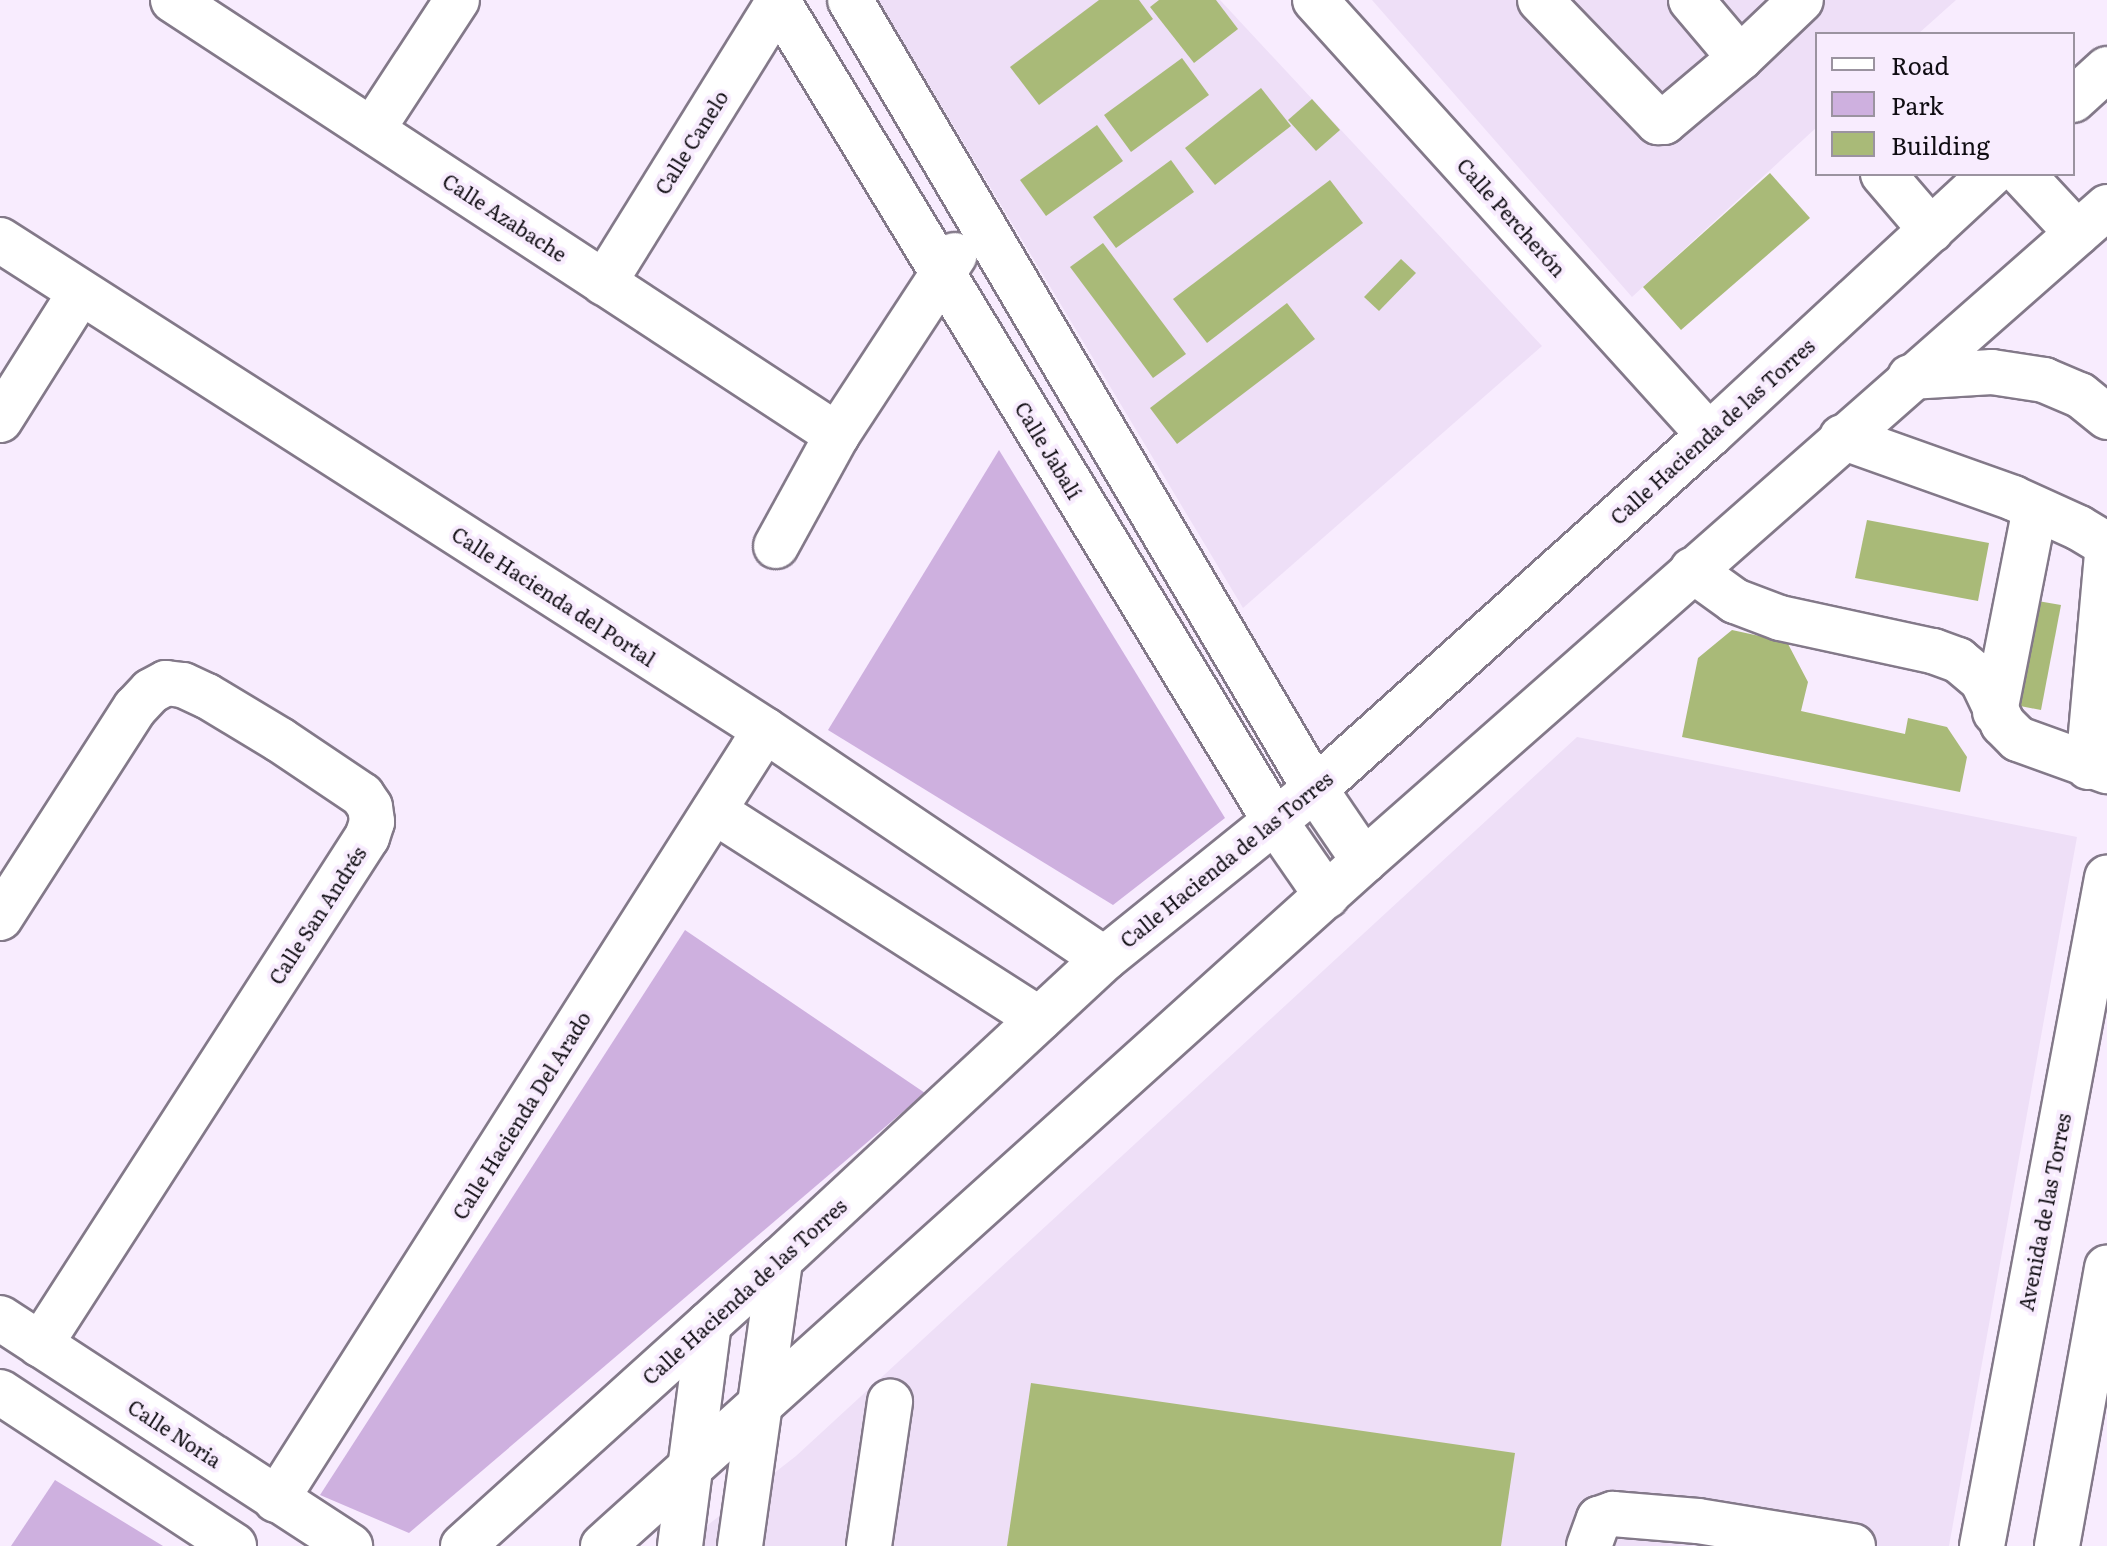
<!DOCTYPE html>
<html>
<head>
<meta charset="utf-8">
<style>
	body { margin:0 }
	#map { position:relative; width:2107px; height:1546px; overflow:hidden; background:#f8ecfe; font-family:Literata,serif }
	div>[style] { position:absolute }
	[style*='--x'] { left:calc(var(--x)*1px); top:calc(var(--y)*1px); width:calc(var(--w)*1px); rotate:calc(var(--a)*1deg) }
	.built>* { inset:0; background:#eedff7 }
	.green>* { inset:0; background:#ceb0df }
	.building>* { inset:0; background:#a9ba78 }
	.roads { filter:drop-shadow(2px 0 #837989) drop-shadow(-2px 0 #837989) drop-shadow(0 2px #837989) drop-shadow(0 -2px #837989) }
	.minor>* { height:44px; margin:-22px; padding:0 22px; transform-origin:22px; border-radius:22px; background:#fff }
	.major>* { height:44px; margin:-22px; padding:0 22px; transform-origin:22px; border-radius:22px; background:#fff }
	.highway>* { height:44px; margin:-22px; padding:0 22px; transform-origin:22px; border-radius:22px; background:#fff }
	span { translate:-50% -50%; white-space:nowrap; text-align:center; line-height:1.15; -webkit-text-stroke:8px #f8ecfe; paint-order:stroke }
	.street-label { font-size:20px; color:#100d13 }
	.legend { position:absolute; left:1815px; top:32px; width:260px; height:144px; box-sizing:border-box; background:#f8ecfe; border:2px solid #9b93a0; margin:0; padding:10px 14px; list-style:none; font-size:24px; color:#100d13 }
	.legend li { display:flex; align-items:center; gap:16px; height:40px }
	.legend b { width:40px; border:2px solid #9b93a0 }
</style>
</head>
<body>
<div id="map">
	<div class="built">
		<i style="clip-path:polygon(878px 0,1220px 0,1542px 346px,1243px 608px)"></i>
		<i style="clip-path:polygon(1372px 0,1956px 0,1918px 34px,1817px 34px,1817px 127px,1632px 297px)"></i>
		<i style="clip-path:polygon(1577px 737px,2077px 837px,1949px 1546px,681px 1546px,796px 1456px)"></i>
	</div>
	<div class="green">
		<i style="clip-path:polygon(999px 450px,1225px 818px,1113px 905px,828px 730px)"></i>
		<i style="clip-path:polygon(685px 930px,925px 1093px,409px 1533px,320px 1495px)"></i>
		<i style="clip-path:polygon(55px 1480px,163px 1546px,11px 1546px)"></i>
	</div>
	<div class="building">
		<i style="clip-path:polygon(1099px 0,1139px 0,1153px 19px,1039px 105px,1010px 67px)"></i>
		<i style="clip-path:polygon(1159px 0,1216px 0,1238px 29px,1194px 63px,1150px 7px)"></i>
		<i style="clip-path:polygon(1182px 58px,1209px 95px,1131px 152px,1104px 115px)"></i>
		<i style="clip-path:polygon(1261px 88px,1291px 126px,1215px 185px,1185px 148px)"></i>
		<i style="clip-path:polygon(1312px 99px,1340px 130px,1316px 151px,1288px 120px)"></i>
		<i style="clip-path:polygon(1097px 125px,1123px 161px,1046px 216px,1020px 180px)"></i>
		<i style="clip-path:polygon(1171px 160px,1194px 192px,1116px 248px,1093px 217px)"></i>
		<i style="clip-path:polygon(1770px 173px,1810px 218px,1681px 330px,1643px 287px)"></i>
		<i style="clip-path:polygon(1330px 180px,1363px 223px,1207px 343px,1173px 299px)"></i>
		<i style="clip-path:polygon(1103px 243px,1186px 354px,1153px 378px,1070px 267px)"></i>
		<i style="clip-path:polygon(1401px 259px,1416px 273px,1379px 311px,1364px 297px)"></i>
		<i style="clip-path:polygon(1287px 303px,1315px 339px,1177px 444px,1150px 408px)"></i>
		<i style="clip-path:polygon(1867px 520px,1989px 543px,1978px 601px,1855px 578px)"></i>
		<i style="clip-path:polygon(2020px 598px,2061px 605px,2041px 710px,2000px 702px)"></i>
		<i style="clip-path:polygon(1732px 630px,1787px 642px,1808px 682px,1801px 711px,1905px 734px,1908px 718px,1947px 727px,1967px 757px,1960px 792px,1682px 737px,1698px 658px)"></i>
		<i style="clip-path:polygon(1031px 1383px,1515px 1453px,1501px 1546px,1007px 1546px)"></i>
	</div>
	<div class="roads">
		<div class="minor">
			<i style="--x:173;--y:0;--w:794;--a:33.23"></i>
			<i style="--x:777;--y:0;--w:960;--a:58.76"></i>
			<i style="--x:1275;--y:821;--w:91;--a:55.3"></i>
			<i style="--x:850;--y:0;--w:916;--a:59.49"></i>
			<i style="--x:1315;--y:789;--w:87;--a:55.8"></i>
			<i style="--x:1315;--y:0;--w:587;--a:47.83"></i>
			<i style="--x:1540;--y:0;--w:170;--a:46"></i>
			<i style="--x:1658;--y:122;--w:6;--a:0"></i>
			<i style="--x:1664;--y:122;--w:99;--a:-40.1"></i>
			<i style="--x:1740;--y:58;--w:84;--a:-43.6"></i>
			<i style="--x:1691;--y:0;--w:76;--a:49.8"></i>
			<i style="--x:2073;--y:100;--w:46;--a:-42.4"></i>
			<i style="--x:372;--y:130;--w:155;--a:-56.8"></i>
			<i style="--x:1883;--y:174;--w:74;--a:49.4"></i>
			<i style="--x:2022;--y:174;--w:81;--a:47"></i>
			<i style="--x:0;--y:240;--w:908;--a:32.64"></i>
			<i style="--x:765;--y:730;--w:409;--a:34"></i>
			<i style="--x:604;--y:283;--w:331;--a:-58.2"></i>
			<i style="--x:1910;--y:377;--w:82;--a:-3.5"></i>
			<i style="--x:1992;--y:372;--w:53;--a:8.7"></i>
			<i style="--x:2044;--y:380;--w:39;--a:23"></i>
			<i style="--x:2080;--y:395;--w:35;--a:39"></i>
			<i style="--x:0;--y:420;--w:150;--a:-57.8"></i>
			<i style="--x:1842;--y:437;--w:182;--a:19.6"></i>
			<i style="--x:2013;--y:498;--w:72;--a:24.4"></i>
			<i style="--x:2079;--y:528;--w:33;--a:31"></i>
			<i style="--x:776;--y:546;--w:127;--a:-61.2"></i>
			<i style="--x:837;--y:435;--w:215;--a:-56.8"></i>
			<i style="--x:1692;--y:570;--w:53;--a:35.8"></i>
			<i style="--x:1735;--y:601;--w:48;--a:20.7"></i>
			<i style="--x:1780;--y:618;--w:157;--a:12.2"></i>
			<i style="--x:1933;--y:651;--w:27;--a:20"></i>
			<i style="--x:1958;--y:660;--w:31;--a:40"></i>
			<i style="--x:1982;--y:680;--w:49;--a:64.5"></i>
			<i style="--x:2003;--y:724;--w:21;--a:45"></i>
			<i style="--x:2018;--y:739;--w:95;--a:19.8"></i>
			<i style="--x:1995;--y:712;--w:207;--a:-78.9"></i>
			<i style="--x:2088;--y:767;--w:213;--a:-84.9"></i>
			<i style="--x:714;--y:811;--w:386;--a:32.6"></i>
			<i style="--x:0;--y:918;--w:250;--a:-57.3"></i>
			<i style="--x:135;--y:708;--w:23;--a:-47"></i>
			<i style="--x:151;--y:691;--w:17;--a:-28"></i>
			<i style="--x:166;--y:683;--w:17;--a:7"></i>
			<i style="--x:183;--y:685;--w:26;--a:25"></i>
			<i style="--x:207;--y:696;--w:85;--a:31.1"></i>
			<i style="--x:280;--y:740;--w:99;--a:33.9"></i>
			<i style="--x:362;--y:795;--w:14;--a:56"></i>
			<i style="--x:370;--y:807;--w:15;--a:82"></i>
			<i style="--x:372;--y:822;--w:16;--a:108"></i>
			<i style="--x:367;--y:837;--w:604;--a:122.77"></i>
			<i style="--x:0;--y:1318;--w:418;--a:33.1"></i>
			<i style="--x:0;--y:1392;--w:280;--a:33.3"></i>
			<i style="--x:276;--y:1500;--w:912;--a:-57.58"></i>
			<i style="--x:463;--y:1546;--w:427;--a:-42.1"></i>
			<i style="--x:780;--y:1260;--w:442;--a:-42.9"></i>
			<i style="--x:1104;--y:959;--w:271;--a:-38.9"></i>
			<i style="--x:1315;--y:789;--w:530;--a:-41.94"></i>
			<i style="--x:1709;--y:435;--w:384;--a:-42.8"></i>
			<i style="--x:603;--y:1546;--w:1024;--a:-41.99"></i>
			<i style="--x:1364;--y:861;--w:990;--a:-41.35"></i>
			<i style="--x:680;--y:1546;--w:224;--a:-82.6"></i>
			<i style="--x:740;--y:1546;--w:289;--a:-82"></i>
			<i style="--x:869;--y:1546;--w:146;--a:-81.7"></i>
			<i style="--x:1589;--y:1546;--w:29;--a:-70"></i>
			<i style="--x:1599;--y:1519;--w:15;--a:-20"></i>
			<i style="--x:1613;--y:1514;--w:85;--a:4.7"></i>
			<i style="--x:1698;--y:1521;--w:157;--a:9.2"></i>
		</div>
		<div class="major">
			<i style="--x:1982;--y:1546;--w:680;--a:-79.4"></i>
		</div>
		<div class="highway">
			<i style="--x:2057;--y:1546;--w:283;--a:-79.8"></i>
		</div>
	</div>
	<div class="street-label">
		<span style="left:691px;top:142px;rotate:-58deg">Calle Canelo</span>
		<span style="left:505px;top:217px;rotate:33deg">Calle Azabache</span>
		<span style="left:1512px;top:217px;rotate:48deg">Calle Percherón</span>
		<span style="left:1712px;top:431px;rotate:-42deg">Calle Hacienda de las Torres</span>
		<span style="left:1049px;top:450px;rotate:59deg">Calle Jabalí</span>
		<span style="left:554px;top:596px;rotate:33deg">Calle Hacienda del Portal</span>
		<span style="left:1226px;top:859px;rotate:-39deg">Calle Hacienda de las Torres</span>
		<span style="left:317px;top:915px;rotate:-57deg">Calle San Andrés</span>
		<span style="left:521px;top:1115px;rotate:-58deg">Calle Hacienda Del Arado</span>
		<span style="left:2044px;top:1212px;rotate:-79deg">Avenida de las Torres</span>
		<span style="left:744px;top:1291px;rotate:-42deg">Calle Hacienda de las Torres</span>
		<span style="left:175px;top:1433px;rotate:33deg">Calle Noria</span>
	</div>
	<ul class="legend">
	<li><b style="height:10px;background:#fff"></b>Road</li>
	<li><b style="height:22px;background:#ceb0df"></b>Park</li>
	<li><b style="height:22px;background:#a9ba78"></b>Building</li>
	</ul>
</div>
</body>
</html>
